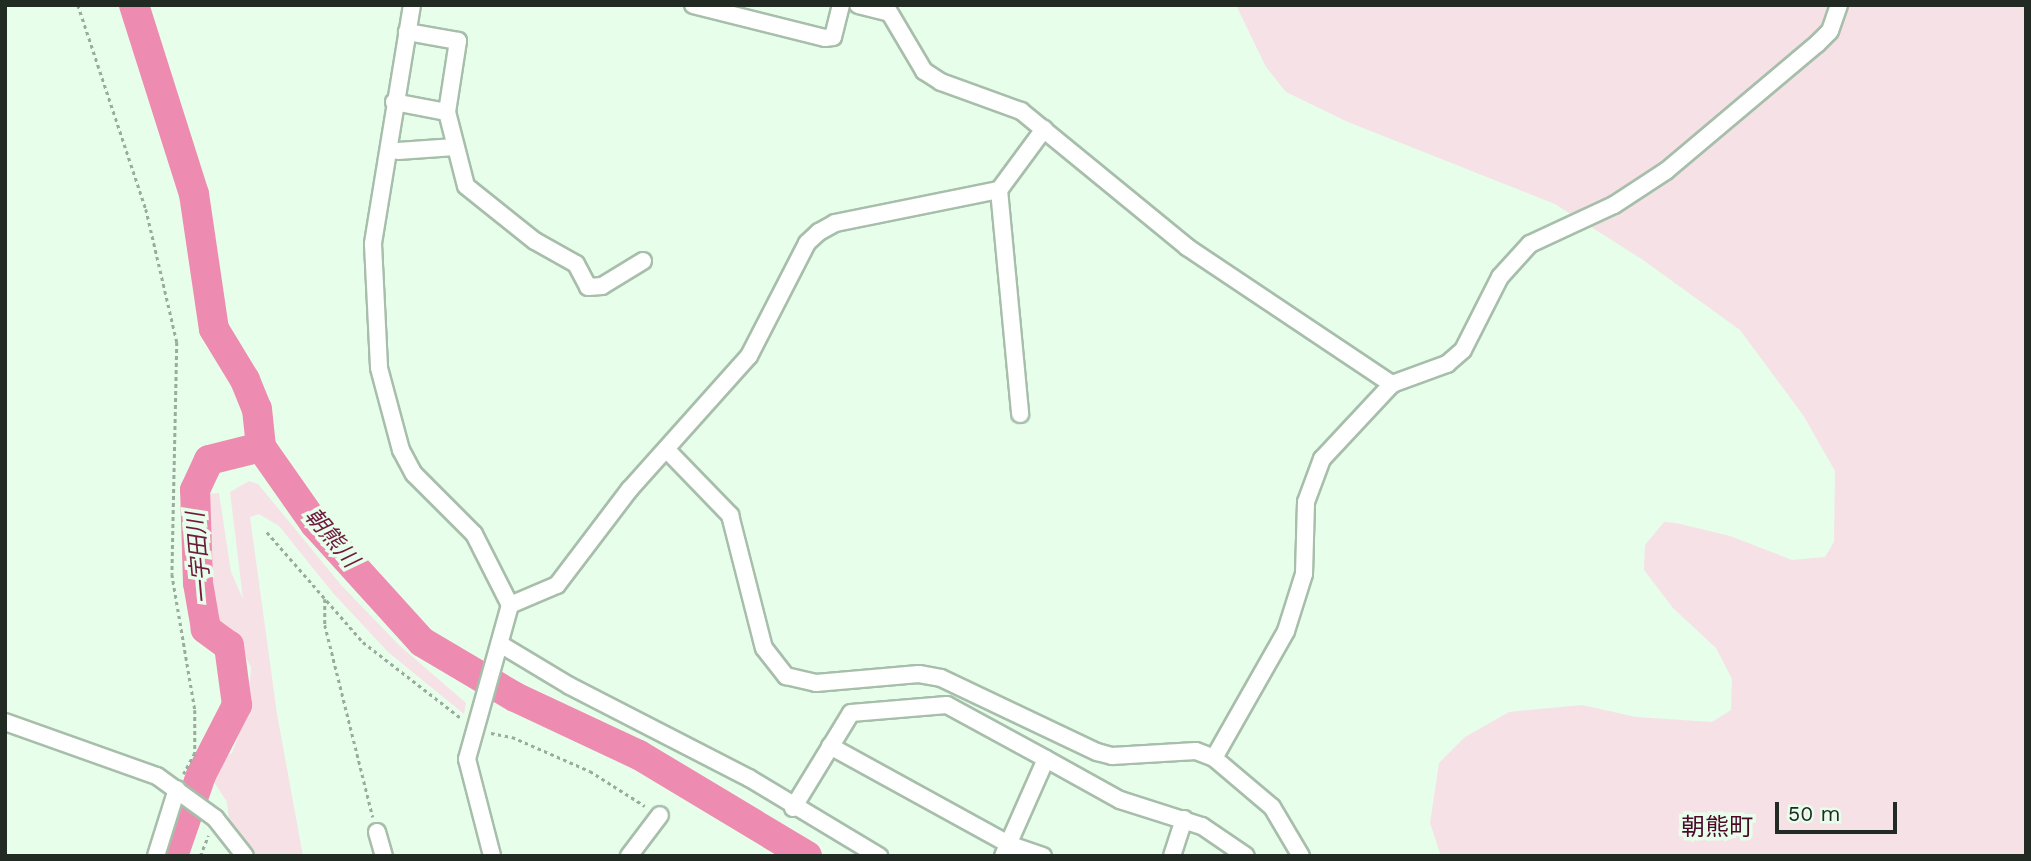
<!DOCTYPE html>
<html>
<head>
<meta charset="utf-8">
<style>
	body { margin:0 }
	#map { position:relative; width:2031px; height:861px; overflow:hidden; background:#e7feea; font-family:"Work Sans","Noto Sans JP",sans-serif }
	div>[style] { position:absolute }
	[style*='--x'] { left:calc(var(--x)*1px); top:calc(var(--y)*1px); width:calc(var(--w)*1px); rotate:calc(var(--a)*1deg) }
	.green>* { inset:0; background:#f6e1e7 }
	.river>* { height:30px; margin:-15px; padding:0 15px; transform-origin:15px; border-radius:15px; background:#ed8cb0 }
	.path>* { height:2.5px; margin-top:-1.25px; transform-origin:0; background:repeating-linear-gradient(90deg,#9aac9d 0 3.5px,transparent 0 7px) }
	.roads { filter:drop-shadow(2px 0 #a7beab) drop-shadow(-2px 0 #a7beab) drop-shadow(0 2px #a7beab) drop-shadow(0 -2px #a7beab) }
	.minor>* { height:16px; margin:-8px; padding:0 8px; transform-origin:8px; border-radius:8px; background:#fff }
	span { translate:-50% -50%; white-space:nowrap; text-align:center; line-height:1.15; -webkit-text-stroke:7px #e7feea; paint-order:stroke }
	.water-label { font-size:23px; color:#6f1a41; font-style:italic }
	.quarter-label { font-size:24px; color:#4c0a2a }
	.frame { position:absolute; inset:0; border:7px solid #212a23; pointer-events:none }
	.scale { position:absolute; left:1775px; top:802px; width:122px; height:32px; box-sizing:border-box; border:4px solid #212a23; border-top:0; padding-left:9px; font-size:21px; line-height:24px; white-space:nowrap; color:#212a23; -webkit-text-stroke:5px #e7feea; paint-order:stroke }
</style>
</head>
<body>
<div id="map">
	<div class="green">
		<i style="clip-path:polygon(1236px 5px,2026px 5px,2026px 856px,1441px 856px,1430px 823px,1439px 763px,1465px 737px,1509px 712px,1582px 705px,1636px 717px,1712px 722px,1731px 710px,1732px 679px,1716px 648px,1673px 608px,1644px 570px,1645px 545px,1664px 522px,1676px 523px,1730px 536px,1792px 560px,1825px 557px,1834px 542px,1835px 471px,1803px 415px,1740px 330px,1643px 260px,1555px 204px,1348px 122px,1286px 92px,1266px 67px)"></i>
		<i style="clip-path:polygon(249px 481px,258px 484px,342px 586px,399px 645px,466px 703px,464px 714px,388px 652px,333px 593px,279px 526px,259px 514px,250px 517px,277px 714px,303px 856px,257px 856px,229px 820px,227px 802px,214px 782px,219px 760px,232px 753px,248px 710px,251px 667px,228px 627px,214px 627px,207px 599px,206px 494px,219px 493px,231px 572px,243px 599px,230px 492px)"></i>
	</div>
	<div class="river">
		<i style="--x:134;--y:5;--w:198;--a:72.4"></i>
		<i style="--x:194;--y:194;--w:136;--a:81.6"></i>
		<i style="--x:214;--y:329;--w:60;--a:58.7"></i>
		<i style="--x:245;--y:380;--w:31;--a:68"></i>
		<i style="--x:257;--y:409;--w:38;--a:84"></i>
		<i style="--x:261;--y:447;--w:94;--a:55"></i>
		<i style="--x:315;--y:524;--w:159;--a:47.8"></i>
		<i style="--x:422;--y:642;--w:108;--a:30.6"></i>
		<i style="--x:515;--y:697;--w:137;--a:25.1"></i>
		<i style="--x:639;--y:755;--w:196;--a:31"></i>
		<i style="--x:173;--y:856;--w:86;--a:-70.9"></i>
		<i style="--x:201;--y:775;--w:79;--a:-62.8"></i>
		<i style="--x:237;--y:705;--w:60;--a:-97.7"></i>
		<i style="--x:229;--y:646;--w:29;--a:-144"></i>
		<i style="--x:206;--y:629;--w:47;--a:-99.9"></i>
		<i style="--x:198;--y:583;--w:93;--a:-91.8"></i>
		<i style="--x:195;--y:490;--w:33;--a:-65"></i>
		<i style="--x:209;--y:460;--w:54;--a:-14"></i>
	</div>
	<div class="path">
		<i style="--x:78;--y:5;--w:215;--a:71.6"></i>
		<i style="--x:146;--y:209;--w:137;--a:76.9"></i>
		<i style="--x:177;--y:342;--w:232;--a:91.2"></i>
		<i style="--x:172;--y:574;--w:138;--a:80.4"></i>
		<i style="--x:195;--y:710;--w:43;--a:90"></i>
		<i style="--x:195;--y:753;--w:24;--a:118"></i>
		<i style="--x:267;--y:532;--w:146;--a:48.9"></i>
		<i style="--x:363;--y:642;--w:124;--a:37.8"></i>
		<i style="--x:325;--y:599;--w:26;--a:90"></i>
		<i style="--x:325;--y:625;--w:198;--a:76"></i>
		<i style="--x:491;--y:733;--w:21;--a:11"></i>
		<i style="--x:512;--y:737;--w:85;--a:23.6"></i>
		<i style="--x:590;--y:771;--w:65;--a:32.5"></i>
		<i style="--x:200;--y:856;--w:22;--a:-68"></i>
	</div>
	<div class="roads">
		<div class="minor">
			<i style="--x:412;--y:5;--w:242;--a:99.3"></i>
			<i style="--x:373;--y:244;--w:124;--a:87.2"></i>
			<i style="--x:379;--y:368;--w:85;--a:75"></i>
			<i style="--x:401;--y:450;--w:27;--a:62"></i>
			<i style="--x:414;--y:474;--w:85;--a:45"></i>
			<i style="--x:474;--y:534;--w:80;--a:63.1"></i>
			<i style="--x:510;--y:605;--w:160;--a:105.6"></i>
			<i style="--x:467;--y:759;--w:100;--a:75.5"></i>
			<i style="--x:693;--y:5;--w:136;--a:14"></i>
			<i style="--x:825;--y:38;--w:8;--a:-7"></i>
			<i style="--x:833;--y:37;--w:33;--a:-76"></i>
			<i style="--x:858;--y:5;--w:32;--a:14"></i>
			<i style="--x:885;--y:5;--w:77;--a:59.4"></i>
			<i style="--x:924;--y:71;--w:20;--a:33"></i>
			<i style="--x:941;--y:82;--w:85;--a:19.9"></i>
			<i style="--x:1021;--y:111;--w:215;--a:39.3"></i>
			<i style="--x:1187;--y:247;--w:247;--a:33.8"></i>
			<i style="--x:394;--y:102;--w:54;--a:10.7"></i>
			<i style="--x:447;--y:112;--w:72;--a:-81.2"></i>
			<i style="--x:458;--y:41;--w:52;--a:-170"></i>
			<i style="--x:447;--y:112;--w:76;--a:75.6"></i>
			<i style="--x:466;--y:186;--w:88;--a:38.6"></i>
			<i style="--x:535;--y:241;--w:47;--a:29.3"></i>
			<i style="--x:576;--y:264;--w:26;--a:62"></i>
			<i style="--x:588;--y:287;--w:14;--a:-4"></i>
			<i style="--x:602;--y:286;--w:48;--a:-31.4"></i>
			<i style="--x:398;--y:151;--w:57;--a:-4"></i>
			<i style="--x:999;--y:190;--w:225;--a:84.6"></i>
			<i style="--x:667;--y:450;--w:91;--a:45.9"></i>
			<i style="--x:730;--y:515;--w:137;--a:75.7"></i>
			<i style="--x:764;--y:648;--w:36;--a:52"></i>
			<i style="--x:786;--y:676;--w:31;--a:13"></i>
			<i style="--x:816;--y:683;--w:103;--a:-5"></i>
			<i style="--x:919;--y:674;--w:22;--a:10"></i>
			<i style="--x:941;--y:678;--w:173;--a:25.4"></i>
			<i style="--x:1097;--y:752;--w:16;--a:15"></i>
			<i style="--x:1112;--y:756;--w:84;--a:-3.4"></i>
			<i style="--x:1196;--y:751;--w:19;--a:21"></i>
			<i style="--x:1214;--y:758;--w:76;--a:40.2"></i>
			<i style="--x:1272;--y:807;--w:57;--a:59.4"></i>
			<i style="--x:510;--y:605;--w:51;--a:-23.1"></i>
			<i style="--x:557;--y:585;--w:121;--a:-52.8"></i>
			<i style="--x:630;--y:489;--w:178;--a:-48.2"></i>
			<i style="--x:749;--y:356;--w:127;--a:-62.8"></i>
			<i style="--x:807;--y:243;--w:16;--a:-43"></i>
			<i style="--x:819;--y:232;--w:18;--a:-29"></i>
			<i style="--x:835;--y:223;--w:167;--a:-11.4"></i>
			<i style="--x:999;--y:190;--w:76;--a:-53.6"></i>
			<i style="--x:500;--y:644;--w:82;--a:31"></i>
			<i style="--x:570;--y:686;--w:201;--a:27.2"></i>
			<i style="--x:749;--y:778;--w:152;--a:31"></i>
			<i style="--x:5;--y:722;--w:161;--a:19.6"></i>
			<i style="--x:157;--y:776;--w:72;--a:35.9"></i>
			<i style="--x:215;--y:818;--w:48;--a:51.7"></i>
			<i style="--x:830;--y:746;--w:203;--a:28.8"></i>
			<i style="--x:1008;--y:844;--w:37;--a:19"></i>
			<i style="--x:1214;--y:758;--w:146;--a:-60.4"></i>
			<i style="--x:1286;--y:631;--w:60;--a:-72.5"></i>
			<i style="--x:1304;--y:574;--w:72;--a:-88.4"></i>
			<i style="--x:1306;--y:502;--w:46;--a:-69.6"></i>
			<i style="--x:1322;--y:459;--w:103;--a:-47"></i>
			<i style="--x:1392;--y:384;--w:59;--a:-20"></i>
			<i style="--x:1447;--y:364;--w:21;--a:-41"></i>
			<i style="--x:1463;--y:350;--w:82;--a:-63.1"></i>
			<i style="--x:1500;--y:277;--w:45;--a:-47.7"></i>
			<i style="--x:1530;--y:244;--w:93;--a:-24.9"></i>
			<i style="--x:1614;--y:205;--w:62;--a:-33.2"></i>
			<i style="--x:1666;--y:171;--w:197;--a:-40.1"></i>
			<i style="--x:1817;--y:44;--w:18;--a:-45"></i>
			<i style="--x:1830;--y:31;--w:28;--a:-71"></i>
			<i style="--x:793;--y:808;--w:111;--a:-58.6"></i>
			<i style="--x:851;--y:713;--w:96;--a:-4.8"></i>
			<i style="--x:947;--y:705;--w:113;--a:28.6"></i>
			<i style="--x:377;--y:832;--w:25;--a:74"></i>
			<i style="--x:156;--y:856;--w:70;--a:-72.6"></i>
			<i style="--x:629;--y:856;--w:51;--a:-52.9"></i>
			<i style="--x:1003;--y:856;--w:106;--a:-66.1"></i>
			<i style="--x:1046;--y:759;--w:85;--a:29"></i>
			<i style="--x:1120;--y:800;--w:86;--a:17.6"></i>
			<i style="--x:1202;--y:826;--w:53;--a:34.3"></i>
			<i style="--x:1172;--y:856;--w:39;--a:-72"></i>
		</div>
	</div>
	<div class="water-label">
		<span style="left:331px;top:538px;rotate:50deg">朝熊川</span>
		<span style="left:200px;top:558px;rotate:-95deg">一宇田川</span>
	</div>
	<div class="quarter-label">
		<span style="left:1717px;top:828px">朝熊町</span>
	</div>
	<div class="frame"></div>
	<div class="scale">50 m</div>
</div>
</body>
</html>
